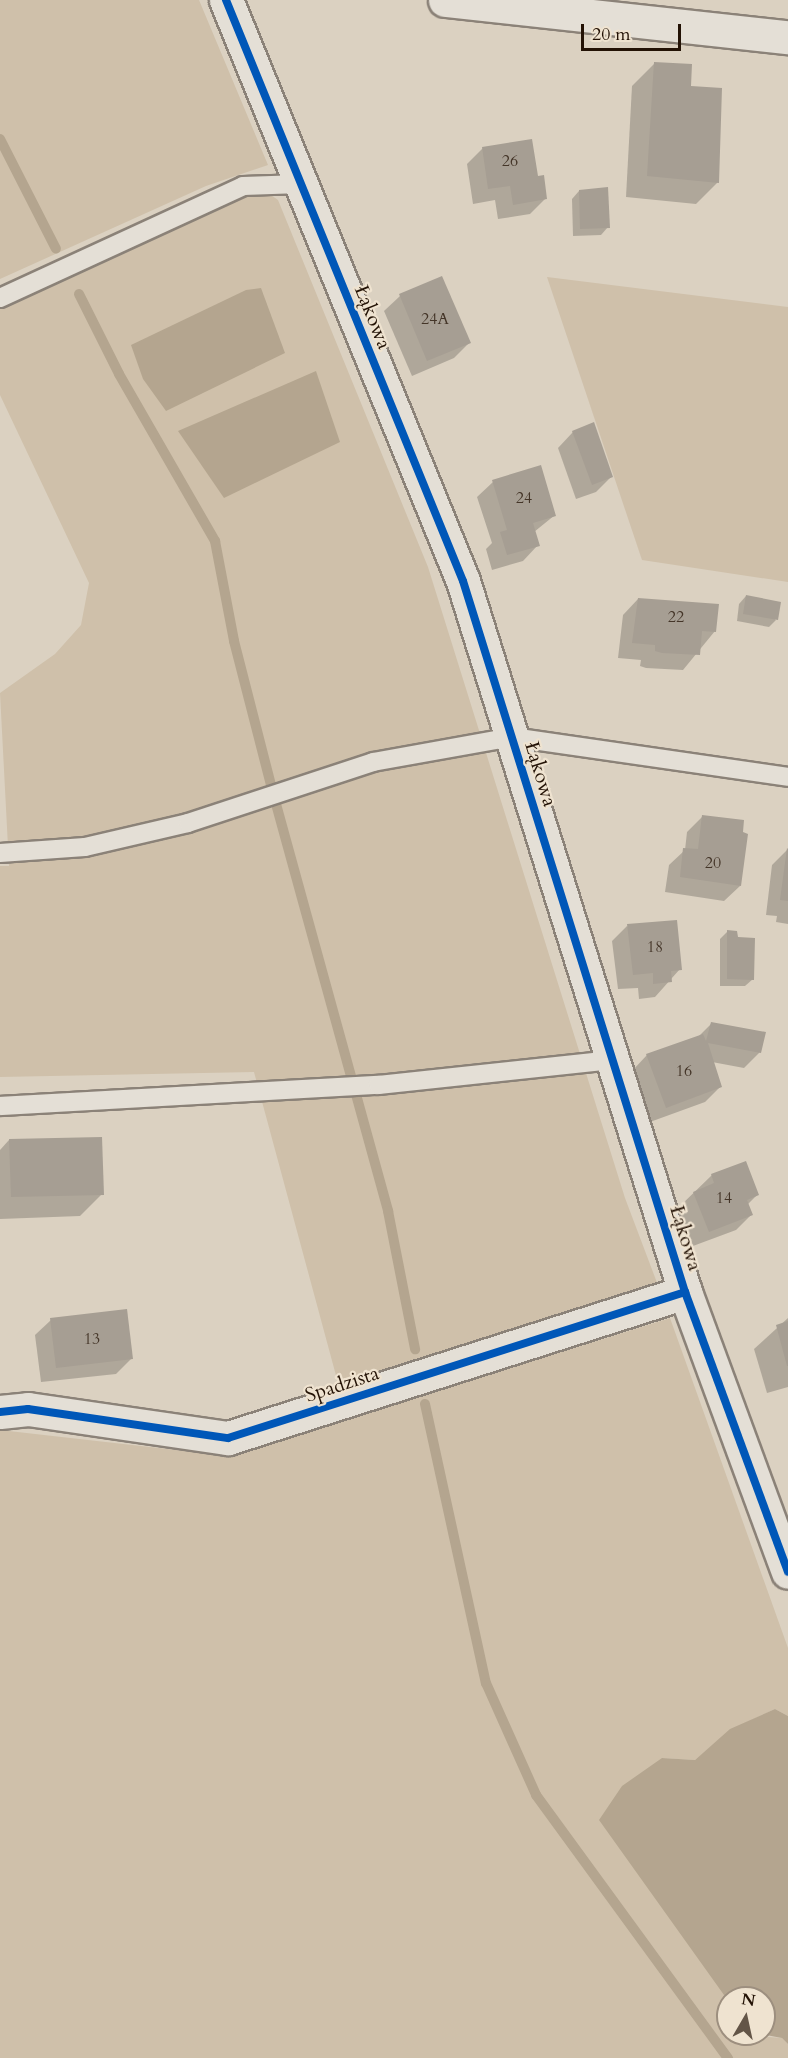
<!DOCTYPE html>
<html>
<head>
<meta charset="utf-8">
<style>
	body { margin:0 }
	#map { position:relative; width:788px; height:2058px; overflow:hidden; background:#dbd1c1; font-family:Cardo,serif }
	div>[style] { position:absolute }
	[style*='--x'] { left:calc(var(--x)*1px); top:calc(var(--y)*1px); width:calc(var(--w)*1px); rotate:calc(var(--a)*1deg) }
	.green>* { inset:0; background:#cfc0aa }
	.water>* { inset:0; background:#b4a58f }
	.shadow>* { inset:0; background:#0003 }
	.stream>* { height:10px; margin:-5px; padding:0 5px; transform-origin:5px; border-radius:5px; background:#b4a58f }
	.building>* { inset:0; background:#a69e93 }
	.roads { filter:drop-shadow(2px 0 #8b8278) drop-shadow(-2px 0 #8b8278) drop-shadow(0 2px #8b8278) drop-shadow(0 -2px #8b8278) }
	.service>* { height:18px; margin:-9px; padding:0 9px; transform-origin:9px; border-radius:9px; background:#e4dfd6 }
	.minor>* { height:33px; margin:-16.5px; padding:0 16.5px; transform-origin:16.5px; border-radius:16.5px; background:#e4dfd6 }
	.cycleway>* { height:8px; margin:-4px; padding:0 4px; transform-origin:4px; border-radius:4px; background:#0057b8 }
	span { translate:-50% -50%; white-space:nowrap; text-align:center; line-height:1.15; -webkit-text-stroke:4.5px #efe3d0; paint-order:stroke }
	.number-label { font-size:16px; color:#443528 }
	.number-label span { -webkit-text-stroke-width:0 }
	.street-label { font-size:20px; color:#231205 }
	.north { position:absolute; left:716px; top:1986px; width:60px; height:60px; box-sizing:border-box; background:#efe3d0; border:2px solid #9d8f7f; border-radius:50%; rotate:9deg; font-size:16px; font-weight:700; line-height:24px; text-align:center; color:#231205 }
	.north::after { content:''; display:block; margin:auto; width:21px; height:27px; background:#635547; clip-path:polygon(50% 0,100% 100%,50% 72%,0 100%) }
	.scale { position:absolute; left:581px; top:24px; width:100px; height:27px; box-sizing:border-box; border:3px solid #231205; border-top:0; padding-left:8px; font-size:18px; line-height:21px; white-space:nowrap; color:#231205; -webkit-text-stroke:4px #efe3d0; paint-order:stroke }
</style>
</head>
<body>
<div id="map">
	<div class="green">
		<i style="clip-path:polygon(0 0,199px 0,268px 165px,206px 186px,0 279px)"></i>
		<i style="clip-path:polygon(258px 186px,278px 200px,428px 567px,625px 1198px,659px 1288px,341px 1394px,254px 1072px,0 1077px,0 866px,9px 866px,0 693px,55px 654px,81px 625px,89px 583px,0 395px,0 308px)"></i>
		<i style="clip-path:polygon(547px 277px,788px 307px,788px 582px,642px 560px)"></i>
		<i style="clip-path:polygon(670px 1318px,788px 1648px,788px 1716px,775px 1709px,730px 1730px,695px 1760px,662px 1758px,728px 2000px,728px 2034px,782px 2038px,788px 2044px,788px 2058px,0 2058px,0 1430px,229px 1456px)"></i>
	</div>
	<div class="water">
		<i style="clip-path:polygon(261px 288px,285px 353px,166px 411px,143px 379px,131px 345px,246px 290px)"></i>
		<i style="clip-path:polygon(316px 371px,340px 442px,224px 498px,178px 431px)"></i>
		<i style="clip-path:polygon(775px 1709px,788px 1716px,788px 2044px,782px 2038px,760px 2034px,764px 2034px,764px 1998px,728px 2000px,724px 1995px,599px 1820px,622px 1786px,662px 1758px,695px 1760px,730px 1729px)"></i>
	</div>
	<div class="shadow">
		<i style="clip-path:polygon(654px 64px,689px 88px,718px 182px,696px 204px,626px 197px,632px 86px)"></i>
		<i style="clip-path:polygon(483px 148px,537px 177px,546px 198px,530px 214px,498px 219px,495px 200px,473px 204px,467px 164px)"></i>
		<i style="clip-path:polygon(579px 191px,608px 227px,601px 235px,573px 236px,572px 199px)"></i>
		<i style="clip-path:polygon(442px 278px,469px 343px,454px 358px,412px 376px,384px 311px,400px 296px)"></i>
		<i style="clip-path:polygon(573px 432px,611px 477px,596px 492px,576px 499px,558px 448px)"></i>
		<i style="clip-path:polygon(493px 482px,555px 515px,534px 532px,538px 545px,523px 561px,492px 570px,486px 549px,492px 543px,477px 497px)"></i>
		<i style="clip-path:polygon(746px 596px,776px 620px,769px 627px,737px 621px,739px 604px)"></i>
		<i style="clip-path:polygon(638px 599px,715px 631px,683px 670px,646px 668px,640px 666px,641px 660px,618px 658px,623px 615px)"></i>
		<i style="clip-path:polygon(702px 817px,740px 886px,724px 901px,665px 892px,669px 865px,685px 850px,687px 832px)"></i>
		<i style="clip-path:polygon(787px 850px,788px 850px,788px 924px,776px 922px,777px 916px,766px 915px,772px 865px)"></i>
		<i style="clip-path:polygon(627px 926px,680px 969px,655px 997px,639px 999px,638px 988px,618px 989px,612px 941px)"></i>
		<i style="clip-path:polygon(728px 931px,753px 979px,745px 986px,720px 986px,720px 939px)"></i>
		<i style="clip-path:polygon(711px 1024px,760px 1052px,744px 1068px,712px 1062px,720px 1087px,705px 1102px,650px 1122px,632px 1071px,647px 1055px,698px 1037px)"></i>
		<i style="clip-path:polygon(9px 1140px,102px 1194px,80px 1216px,0 1219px,0 1150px)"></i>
		<i style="clip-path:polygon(712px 1175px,757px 1195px,747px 1205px,751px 1215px,736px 1230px,693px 1246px,678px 1208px)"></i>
		<i style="clip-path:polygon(788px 1318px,788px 1387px,767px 1393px,754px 1349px)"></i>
		<i style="clip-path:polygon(51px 1320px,131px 1359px,116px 1374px,41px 1382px,35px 1335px)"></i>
	</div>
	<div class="stream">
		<i style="--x:0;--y:139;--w:123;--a:63"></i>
		<i style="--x:79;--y:294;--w:89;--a:63.4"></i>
		<i style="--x:119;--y:374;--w:193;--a:60.1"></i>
		<i style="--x:215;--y:541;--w:102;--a:79.2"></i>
		<i style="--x:234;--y:641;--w:157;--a:75.6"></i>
		<i style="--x:273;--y:793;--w:434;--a:74.6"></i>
		<i style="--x:388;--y:1211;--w:141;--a:78.9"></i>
		<i style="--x:425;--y:1404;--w:286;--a:77.7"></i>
		<i style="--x:486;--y:1683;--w:123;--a:65.9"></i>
		<i style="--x:536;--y:1795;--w:326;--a:53.9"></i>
	</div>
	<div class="building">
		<i style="clip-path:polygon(654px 62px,692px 64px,691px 86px,722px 88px,719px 183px,647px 176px)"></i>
		<i style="clip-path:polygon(532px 139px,538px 176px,544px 175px,547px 199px,513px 205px,510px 186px,488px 189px,482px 147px)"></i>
		<i style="clip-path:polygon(608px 187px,610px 228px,580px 229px,579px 190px)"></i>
		<i style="clip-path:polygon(442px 276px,471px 343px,427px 361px,399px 294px)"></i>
		<i style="clip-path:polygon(594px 422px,613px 477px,592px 485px,572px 431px)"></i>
		<i style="clip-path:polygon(541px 465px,556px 516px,533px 523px,540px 546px,507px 555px,500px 532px,507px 530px,492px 480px)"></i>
		<i style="clip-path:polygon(746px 595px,781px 602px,778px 620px,743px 614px)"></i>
		<i style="clip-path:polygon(638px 598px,719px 604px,716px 632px,702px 631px,700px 655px,662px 653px,655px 651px,655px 645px,632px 643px)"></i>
		<i style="clip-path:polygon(702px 815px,744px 820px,743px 832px,748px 834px,741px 886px,680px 877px,683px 848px,698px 849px)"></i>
		<i style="clip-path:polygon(787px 848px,788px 849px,788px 901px,780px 900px)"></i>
		<i style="clip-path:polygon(677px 920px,682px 970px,671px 971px,672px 982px,653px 984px,653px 973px,633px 975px,627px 924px)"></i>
		<i style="clip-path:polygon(727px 930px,737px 931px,738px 937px,755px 938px,754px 980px,727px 979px)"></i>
		<i style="clip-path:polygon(711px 1022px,766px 1032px,761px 1053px,708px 1043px,722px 1087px,666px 1108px,646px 1054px,703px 1034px,706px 1041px)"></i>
		<i style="clip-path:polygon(102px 1137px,104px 1195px,11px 1197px,9px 1139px)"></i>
		<i style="clip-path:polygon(746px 1161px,759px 1195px,747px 1200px,753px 1215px,709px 1232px,693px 1192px,714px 1183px,711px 1174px)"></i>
		<i style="clip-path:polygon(127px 1309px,133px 1359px,56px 1368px,50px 1318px)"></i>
		<i style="clip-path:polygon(788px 1321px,788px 1366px,787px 1366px,776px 1325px)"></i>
	</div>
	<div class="roads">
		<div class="service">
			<i style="--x:0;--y:298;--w:268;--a:-24.7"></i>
			<i style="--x:243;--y:186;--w:58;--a:-2"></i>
			<i style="--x:0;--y:853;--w:85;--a:-4"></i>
			<i style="--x:85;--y:847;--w:106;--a:-13.1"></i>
			<i style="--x:188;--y:823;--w:195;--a:-18.2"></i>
			<i style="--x:373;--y:762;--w:141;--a:-10.2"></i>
			<i style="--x:512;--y:737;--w:279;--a:8.2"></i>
			<i style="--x:0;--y:1106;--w:379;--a:-3.2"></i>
			<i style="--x:378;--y:1085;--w:236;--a:-6.1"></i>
		</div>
		<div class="minor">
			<i style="--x:226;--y:0;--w:627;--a:67.81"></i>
			<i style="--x:463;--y:581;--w:745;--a:72.66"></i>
			<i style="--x:685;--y:1292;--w:298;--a:69.8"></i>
			<i style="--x:445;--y:0;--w:345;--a:6.2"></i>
			<i style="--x:0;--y:1412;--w:28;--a:-6"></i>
			<i style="--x:28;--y:1409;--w:202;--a:8.3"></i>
			<i style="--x:228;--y:1438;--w:480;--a:-17.7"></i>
		</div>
	</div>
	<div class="cycleway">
		<i style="--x:226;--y:0;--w:627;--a:67.81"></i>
		<i style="--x:463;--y:581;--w:745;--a:72.66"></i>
		<i style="--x:685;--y:1292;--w:298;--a:69.8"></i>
		<i style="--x:0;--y:1412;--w:28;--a:-6"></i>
		<i style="--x:28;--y:1409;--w:202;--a:8.3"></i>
		<i style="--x:228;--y:1438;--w:480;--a:-17.7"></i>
	</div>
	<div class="number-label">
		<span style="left:510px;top:161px">26</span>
		<span style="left:435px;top:319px">24A</span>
		<span style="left:524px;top:498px">24</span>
		<span style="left:676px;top:617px">22</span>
		<span style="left:713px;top:863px">20</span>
		<span style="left:655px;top:947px">18</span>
		<span style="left:684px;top:1071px">16</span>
		<span style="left:724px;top:1198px">14</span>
		<span style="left:92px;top:1339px">13</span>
	</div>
	<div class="street-label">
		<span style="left:373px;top:317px;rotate:68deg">Łąkowa</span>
		<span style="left:541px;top:774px;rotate:73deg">Łąkowa</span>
		<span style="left:686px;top:1238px;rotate:73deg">Łąkowa</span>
		<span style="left:342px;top:1384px;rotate:-18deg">Spadzista</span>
	</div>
	<div class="north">N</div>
	<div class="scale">20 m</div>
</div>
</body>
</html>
